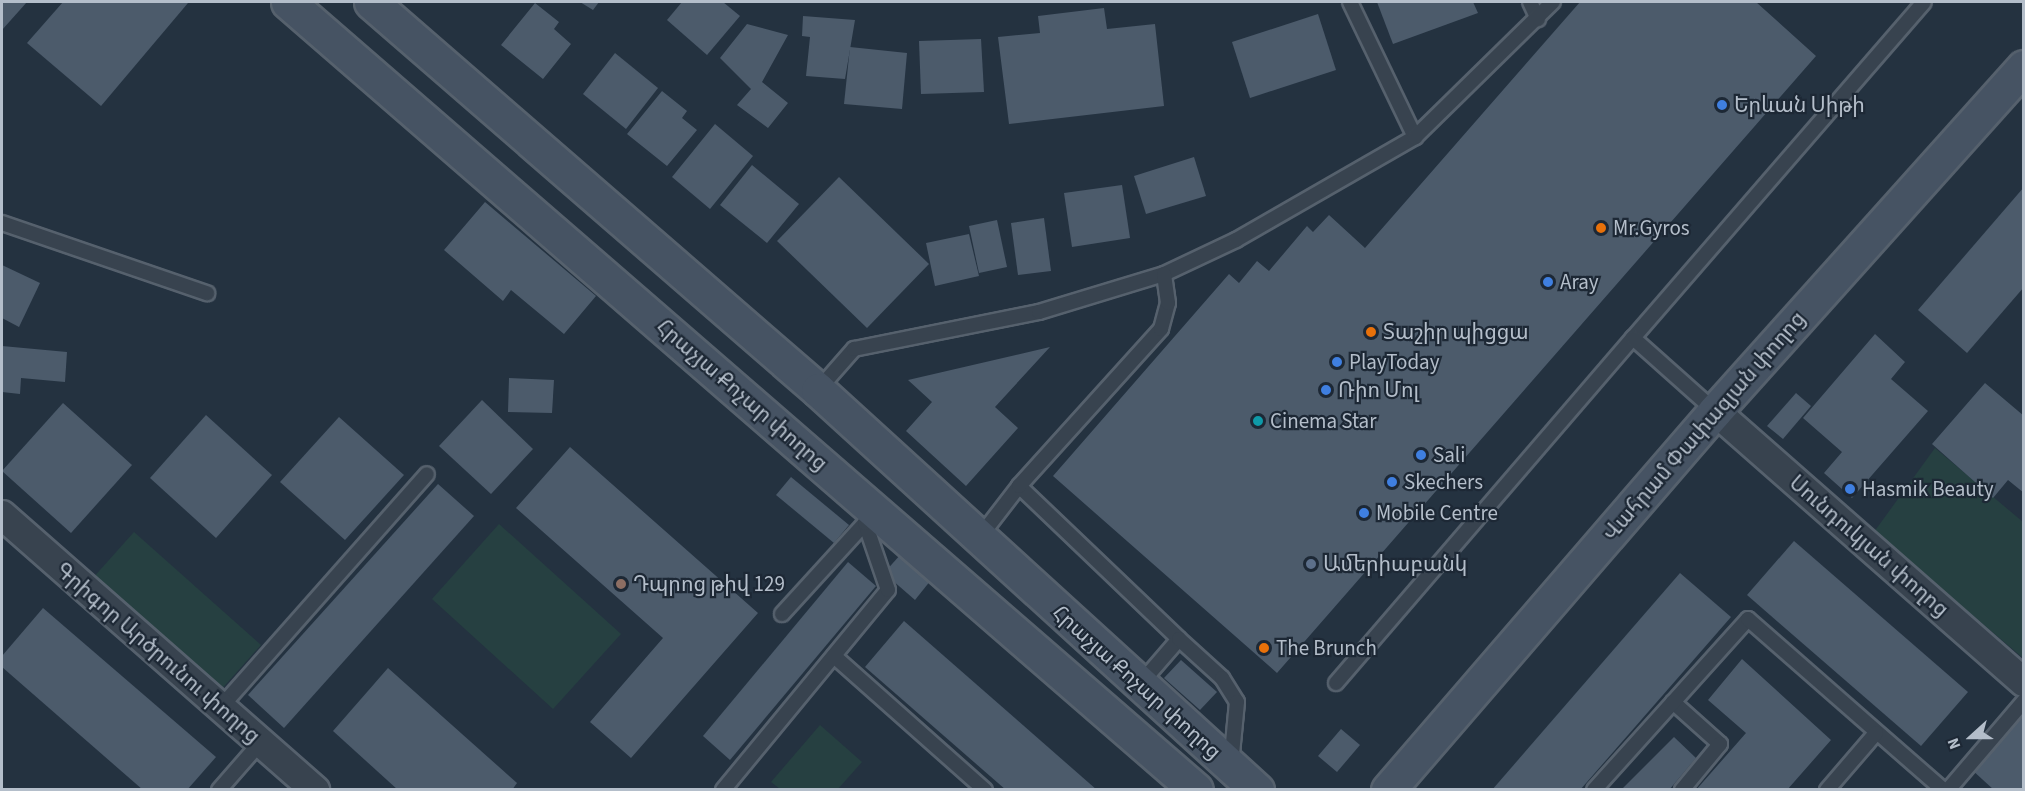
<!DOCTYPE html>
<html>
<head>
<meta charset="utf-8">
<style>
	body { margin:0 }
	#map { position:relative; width:2025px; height:791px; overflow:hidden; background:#243240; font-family:"Source Sans 3","Noto Sans Armenian",sans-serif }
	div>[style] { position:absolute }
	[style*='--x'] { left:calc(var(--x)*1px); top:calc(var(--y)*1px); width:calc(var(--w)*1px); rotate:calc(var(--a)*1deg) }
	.green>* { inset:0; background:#264041 }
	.building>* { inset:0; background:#4c5b6b }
	.roads { filter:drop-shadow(2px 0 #56616d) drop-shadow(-2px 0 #56616d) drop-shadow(0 2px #56616d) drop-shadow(0 -2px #56616d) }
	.lane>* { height:14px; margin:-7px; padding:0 7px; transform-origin:7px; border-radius:7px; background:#38434f }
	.street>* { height:28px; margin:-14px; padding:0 14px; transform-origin:14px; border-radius:14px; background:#38434f }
	.secondary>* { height:33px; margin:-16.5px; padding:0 16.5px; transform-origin:16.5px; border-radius:16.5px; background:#465363 }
	.dots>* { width:16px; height:16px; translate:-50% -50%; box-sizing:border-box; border:3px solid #1d2835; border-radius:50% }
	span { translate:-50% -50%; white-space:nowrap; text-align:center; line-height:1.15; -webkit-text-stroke:4.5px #1d2835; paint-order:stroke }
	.poi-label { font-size:21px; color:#b4beca }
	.left { translate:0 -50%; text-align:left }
	.street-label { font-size:21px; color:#b4beca }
	.frame { position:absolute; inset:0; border:3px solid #b4beca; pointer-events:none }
	.north { position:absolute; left:1941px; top:707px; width:60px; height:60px; -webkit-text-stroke:4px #1d2835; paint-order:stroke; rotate:249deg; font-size:16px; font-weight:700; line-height:24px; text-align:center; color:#b4beca }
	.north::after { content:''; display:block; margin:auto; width:21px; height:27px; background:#b4beca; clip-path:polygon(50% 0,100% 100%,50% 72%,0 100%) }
</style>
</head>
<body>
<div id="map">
	<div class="green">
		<i style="clip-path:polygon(1935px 448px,2023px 522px,2023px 658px,1874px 532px)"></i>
		<i style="clip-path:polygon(499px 524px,621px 634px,553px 709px,432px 599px)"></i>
		<i style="clip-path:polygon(134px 532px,261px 645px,219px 692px,92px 579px)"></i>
		<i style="clip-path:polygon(820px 725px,862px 762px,838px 789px,780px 789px,771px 782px)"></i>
	</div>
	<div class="building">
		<i style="clip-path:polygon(2px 2px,27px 2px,2px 30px)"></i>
		<i style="clip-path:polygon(63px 2px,186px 2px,188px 3px,101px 106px,27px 43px)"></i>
		<i style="clip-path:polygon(580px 2px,599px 2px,593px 10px)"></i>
		<i style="clip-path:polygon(682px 2px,723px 2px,740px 16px,707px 55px,667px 20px)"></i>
		<i style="clip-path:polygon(1377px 2px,1473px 2px,1478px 13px,1393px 44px)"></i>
		<i style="clip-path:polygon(1580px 2px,1756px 2px,1816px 56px,1277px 673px,1053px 476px,1229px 274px,1239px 283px,1257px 261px,1269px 271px,1307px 226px,1313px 232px,1329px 215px,1365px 248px)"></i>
		<i style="clip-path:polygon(535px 3px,559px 22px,554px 29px,571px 44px,543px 79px,501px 45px)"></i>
		<i style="clip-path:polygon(1104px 8px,1107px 29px,1155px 24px,1164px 106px,1009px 124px,998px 37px,1040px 33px,1038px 16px)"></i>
		<i style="clip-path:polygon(1318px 14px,1336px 70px,1250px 98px,1232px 42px)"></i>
		<i style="clip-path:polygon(803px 16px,855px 20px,845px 79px,806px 76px,810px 37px,802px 36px)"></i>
		<i style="clip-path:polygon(747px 24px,788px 35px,762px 82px,788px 103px,768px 128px,737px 105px,751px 89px,720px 58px)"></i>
		<i style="clip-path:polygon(981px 39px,984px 92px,921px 94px,919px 41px)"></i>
		<i style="clip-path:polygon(850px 47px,907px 53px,902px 109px,844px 104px)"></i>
		<i style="clip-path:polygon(615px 53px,658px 88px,626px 129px,583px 94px)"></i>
		<i style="clip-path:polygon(662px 91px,687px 111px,682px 118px,697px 130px,667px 166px,627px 134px)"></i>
		<i style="clip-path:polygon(715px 124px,753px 156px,710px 209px,672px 177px)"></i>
		<i style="clip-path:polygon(1194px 157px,1206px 196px,1146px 214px,1134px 176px)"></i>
		<i style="clip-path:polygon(752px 165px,799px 204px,767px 243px,720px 205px)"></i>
		<i style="clip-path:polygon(839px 177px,929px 264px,867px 328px,777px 241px)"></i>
		<i style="clip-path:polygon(1122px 185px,1130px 238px,1072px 247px,1064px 193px)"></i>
		<i style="clip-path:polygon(2024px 187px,2024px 287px,1967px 353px,1918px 310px)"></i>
		<i style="clip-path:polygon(485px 202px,596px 296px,564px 334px,511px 290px,503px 301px,444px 250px)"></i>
		<i style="clip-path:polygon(1044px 218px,1051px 271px,1018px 275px,1011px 223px)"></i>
		<i style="clip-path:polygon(997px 220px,1007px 267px,979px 273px,969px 226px)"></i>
		<i style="clip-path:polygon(969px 234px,979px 276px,935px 286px,926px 243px)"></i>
		<i style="clip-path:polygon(2px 265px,40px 283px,19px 327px,2px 318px)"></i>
		<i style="clip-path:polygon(1875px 334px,1905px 362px,1891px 379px,1928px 411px,1852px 498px,1824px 473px,1842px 452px,1803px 418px)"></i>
		<i style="clip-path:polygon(2px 346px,67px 352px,65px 382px,21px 378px,20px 394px,2px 392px)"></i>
		<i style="clip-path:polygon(1050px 347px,995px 407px,1018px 428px,966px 486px,906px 431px,932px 402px,908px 380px)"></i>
		<i style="clip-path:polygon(509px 378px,554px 380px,552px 413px,508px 412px)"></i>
		<i style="clip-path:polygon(1985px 383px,2024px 416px,2024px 493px,2008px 480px,1993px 498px,1932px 444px)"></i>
		<i style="clip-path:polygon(1796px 393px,1811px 406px,1783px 439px,1767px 426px)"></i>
		<i style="clip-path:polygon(482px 400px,533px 449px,491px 494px,439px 446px)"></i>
		<i style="clip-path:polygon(63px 403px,132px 465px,71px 533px,2px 471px)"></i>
		<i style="clip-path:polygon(206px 415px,272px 475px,216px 538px,150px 478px)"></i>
		<i style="clip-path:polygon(339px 417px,404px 475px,345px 540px,280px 482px)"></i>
		<i style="clip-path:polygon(570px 447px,758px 613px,631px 758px,590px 722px,663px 638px,516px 508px)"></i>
		<i style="clip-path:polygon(791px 477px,849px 525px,834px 543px,776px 495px)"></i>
		<i style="clip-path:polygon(438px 484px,474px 516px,284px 728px,248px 695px)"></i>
		<i style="clip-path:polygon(1794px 541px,1968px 692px,1921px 746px,1747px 595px)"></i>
		<i style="clip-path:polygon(901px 554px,931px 580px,915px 600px,884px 573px)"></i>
		<i style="clip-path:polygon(848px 562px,876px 586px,730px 760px,703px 736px)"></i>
		<i style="clip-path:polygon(1680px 573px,1731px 617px,1580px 790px,1492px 790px)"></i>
		<i style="clip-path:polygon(43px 608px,216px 757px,187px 790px,143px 790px,2px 667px,2px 656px)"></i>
		<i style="clip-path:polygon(904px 621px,1097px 790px,1006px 790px,865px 667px)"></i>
		<i style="clip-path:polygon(1742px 659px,1831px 740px,1787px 790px,1696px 790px,1746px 733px,1708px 700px)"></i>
		<i style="clip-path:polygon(1181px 660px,1217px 692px,1200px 710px,1164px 678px)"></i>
		<i style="clip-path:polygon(388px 668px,517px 783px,512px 790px,398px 790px,333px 731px)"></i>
		<i style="clip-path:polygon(2017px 714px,2024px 720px,2024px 790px,1994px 790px,1971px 769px)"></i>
		<i style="clip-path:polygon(1341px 729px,1360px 745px,1337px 772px,1318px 756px)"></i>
		<i style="clip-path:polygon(1674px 737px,1696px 758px,1669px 790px,1621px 790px)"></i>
	</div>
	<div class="roads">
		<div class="lane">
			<i style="--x:1350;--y:2;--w:150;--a:64.3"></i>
			<i style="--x:1530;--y:2;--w:19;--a:65"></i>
			<i style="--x:2;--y:223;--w:217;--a:18.9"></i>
			<i style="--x:1633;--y:338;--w:444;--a:-49.1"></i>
			<i style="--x:818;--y:390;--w:55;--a:-48.7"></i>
			<i style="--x:854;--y:349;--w:189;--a:-11.3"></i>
			<i style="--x:1039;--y:312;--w:131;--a:-16.9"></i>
			<i style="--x:1164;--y:274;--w:80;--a:-25.3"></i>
			<i style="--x:1236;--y:240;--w:207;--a:-29.9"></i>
			<i style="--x:1415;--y:137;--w:193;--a:-44.4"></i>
			<i style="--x:1019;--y:486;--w:221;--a:43.7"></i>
			<i style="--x:979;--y:538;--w:66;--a:-52.4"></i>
			<i style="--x:1019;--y:486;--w:212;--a:-47.9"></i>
			<i style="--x:1161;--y:329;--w:27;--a:-75"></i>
			<i style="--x:1168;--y:303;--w:29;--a:-98"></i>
			<i style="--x:782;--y:614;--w:123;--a:-47.6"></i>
			<i style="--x:834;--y:656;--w:202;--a:41.6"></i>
			<i style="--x:1141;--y:683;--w:58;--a:-49.2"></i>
			<i style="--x:1179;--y:639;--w:58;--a:42.2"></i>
			<i style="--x:1222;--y:678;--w:28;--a:58"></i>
			<i style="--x:1237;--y:702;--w:62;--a:95.5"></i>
			<i style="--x:1336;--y:683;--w:455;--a:-49.3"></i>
			<i style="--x:1633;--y:338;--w:110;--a:41.7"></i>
			<i style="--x:1673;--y:702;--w:63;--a:41.8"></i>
			<i style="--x:1720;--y:744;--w:60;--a:129.6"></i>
			<i style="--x:220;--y:708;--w:312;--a:-48.5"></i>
			<i style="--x:219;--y:790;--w:62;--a:-48.9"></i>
			<i style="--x:723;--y:790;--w:259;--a:-50.5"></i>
			<i style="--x:888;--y:590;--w:71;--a:-108.9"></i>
			<i style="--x:865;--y:523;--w:14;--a:-45"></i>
			<i style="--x:1594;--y:790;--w:230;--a:-48"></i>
			<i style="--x:1748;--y:619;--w:259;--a:41.2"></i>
			<i style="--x:1827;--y:790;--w:75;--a:-49.3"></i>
			<i style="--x:1948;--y:790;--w:117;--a:-49.5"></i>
		</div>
		<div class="street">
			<i style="--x:1715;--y:411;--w:411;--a:41.3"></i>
			<i style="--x:2;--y:515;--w:417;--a:41.3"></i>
		</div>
		<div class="secondary">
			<i style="--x:288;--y:2;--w:1202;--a:40.95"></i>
			<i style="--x:371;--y:2;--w:592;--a:40.96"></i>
			<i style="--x:818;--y:390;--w:594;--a:42.34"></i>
			<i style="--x:1388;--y:790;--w:501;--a:-49.21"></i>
			<i style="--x:1715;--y:411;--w:462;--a:-48.1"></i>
		</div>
	</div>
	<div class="dots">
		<i style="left:1722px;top:105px;background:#3f7fe0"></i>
		<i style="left:1601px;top:228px;background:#e8710a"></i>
		<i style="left:1548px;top:282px;background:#3f7fe0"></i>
		<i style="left:1371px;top:332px;background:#e8710a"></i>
		<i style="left:1337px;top:362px;background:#3f7fe0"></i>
		<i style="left:1326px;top:390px;background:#3f7fe0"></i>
		<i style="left:1258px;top:421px;background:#0f9aa8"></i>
		<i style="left:1421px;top:455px;background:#3f7fe0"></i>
		<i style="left:1392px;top:482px;background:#3f7fe0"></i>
		<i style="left:1850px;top:489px;background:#3f7fe0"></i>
		<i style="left:1364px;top:513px;background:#3f7fe0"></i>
		<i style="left:1311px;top:564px;background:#5c6f8a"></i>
		<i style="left:621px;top:584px;background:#8d6e63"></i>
		<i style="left:1264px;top:648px;background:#e8710a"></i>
	</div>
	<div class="poi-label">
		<span class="left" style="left:1734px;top:105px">Երևան Սիթի</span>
		<span class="left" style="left:1613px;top:228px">Mr.Gyros</span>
		<span class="left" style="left:1560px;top:282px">Aray</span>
		<span class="left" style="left:1383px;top:332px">Տաշիր պիցցա</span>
		<span class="left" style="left:1349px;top:362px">PlayToday</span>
		<span class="left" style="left:1338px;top:390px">Ռիո Մոլ</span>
		<span class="left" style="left:1270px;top:421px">Cinema Star</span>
		<span class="left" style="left:1433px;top:455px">Sali</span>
		<span class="left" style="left:1404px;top:482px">Skechers</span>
		<span class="left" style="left:1862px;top:489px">Hasmik Beauty</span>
		<span class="left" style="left:1376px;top:513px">Mobile Centre</span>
		<span class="left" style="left:1323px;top:564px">Ամերիաբանկ</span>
		<span class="left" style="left:633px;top:584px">Դպրոց թիվ 129</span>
		<span class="left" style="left:1276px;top:648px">The Brunch</span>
	</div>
	<div class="street-label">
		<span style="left:742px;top:395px;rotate:41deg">Հրաչյա Քոչար փողոց</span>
		<span style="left:1704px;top:426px;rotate:-49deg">Վահրամ Փափազյան փողոց</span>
		<span style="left:1869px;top:546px;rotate:41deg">Սունդուկյան փողոց</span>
		<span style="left:158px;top:653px;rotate:41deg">Գրիգոր Արծրունու փողոց</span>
		<span style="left:1137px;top:682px;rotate:42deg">Հրաչյա Քոչար փողոց</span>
	</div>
	<div class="frame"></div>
	<div class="north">N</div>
</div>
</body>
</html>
